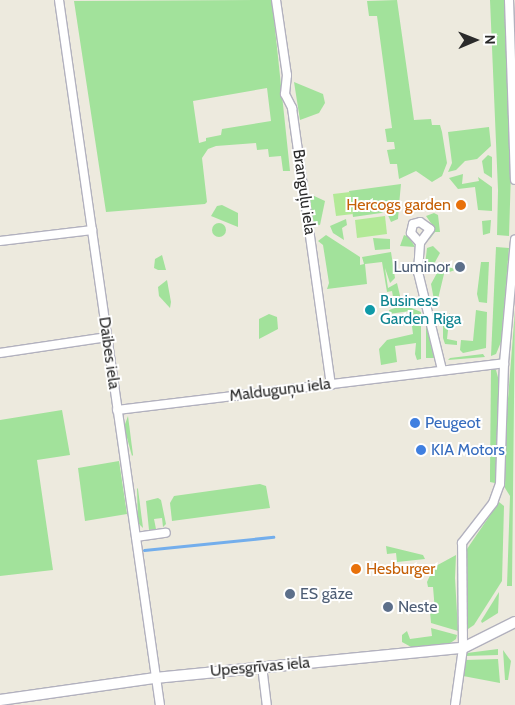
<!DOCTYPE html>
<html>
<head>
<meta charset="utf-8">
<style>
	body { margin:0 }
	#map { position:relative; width:515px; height:705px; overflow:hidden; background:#edeade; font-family:Cabin,sans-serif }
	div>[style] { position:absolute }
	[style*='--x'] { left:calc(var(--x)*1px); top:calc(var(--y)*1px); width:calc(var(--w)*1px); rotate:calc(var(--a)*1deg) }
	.green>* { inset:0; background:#a2e29b }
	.round { border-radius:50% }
	.pitch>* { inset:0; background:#b2e997 }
	.stream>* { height:3px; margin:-1.5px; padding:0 1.5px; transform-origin:1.5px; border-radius:1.5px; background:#73aeec }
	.roads { filter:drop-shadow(1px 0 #b2b1be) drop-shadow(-1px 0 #b2b1be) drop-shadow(0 1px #b2b1be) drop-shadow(0 -1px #b2b1be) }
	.minor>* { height:8px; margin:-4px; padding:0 4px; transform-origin:4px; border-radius:4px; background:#fff }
	.tertiary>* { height:10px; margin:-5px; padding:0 5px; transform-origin:5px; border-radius:5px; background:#fff }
	.dots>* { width:14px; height:14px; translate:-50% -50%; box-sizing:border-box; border:2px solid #fff; border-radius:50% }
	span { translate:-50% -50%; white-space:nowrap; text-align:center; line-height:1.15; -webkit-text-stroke:4px #fff; paint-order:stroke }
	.street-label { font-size:16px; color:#2b2b2b }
	.food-label { font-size:16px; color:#c56008 }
	.right { translate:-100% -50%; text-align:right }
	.left { translate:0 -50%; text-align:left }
	.service-label { font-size:16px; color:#4e5e75 }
	.culture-label { font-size:16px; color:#0d838f }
	.shop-label { font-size:16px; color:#366cbe }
	.north { position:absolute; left:450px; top:15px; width:50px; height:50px; -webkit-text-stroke:4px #fff; paint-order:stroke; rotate:89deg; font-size:14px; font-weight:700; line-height:20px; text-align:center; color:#2b2b2b }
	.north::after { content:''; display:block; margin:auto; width:18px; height:22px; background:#2b2b2b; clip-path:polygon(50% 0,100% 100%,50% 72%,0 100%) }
</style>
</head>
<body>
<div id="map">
	<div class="green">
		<i style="clip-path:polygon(evenodd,272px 0,290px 171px,283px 171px,281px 156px,269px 157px,268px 149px,257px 150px,256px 143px,216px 146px,208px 149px,202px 158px,207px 202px,205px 204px,106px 212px,74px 1px,272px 0,267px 88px,271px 121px,222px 129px,221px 135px,206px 138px,206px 141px,199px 143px,193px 101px,267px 88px)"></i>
		<i style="clip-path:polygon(397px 0,414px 120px,431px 119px,432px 125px,440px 125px,442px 132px,447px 163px,442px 176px,432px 182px,416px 171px,399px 179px,397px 164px,390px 164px,387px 150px,395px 149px,394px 142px,387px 142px,385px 129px,392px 128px,377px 16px,369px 16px,367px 1px)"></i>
		<i style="clip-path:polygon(490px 0,504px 0,511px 172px,509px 236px,497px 235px,498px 190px)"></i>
		<i style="clip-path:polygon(294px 82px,323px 94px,325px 103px,319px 113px,300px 120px)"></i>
		<i style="clip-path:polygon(489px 127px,491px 146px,477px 159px,465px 161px,456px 170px,448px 172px,452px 163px,448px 132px)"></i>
		<i style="clip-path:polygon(488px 155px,492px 157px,492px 178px,484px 173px,482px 161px)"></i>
		<i style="clip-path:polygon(463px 174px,462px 184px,479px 181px,478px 177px,492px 187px,492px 211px,478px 210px,475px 187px,458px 189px,449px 178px)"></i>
		<i style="clip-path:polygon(401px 184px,399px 205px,381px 213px,353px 217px,349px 191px)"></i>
		<i style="clip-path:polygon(312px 195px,325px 201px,320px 225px,314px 224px,309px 196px)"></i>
		<i style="clip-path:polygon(222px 205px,238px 213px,238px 227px,211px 216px,217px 206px)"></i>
		<i style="clip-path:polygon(399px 207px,398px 219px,391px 222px,387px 213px)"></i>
		<i style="clip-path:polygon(434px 213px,438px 215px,440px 232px,435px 232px,429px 240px,433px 226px,426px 216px)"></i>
		<i style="clip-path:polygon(346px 219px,347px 225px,342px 228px,344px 240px,333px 233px,330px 226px)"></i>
		<i style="clip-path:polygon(491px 220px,490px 233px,483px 235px,482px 221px)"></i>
		<i class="round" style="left:212px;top:223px;width:14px;height:14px"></i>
		<i style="clip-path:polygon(326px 235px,360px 257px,360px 265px,364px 264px,362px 257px,391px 252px,395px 278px,390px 283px,385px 268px,388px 288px,397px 283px,402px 304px,421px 312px,421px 359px,417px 360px,415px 354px,416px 343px,395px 346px,397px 362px,381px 365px,379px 349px,387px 340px,413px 334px,410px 311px,389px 314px,389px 310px,395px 308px,392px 291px,387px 292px,382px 262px,365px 264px,367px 284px,327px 289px,329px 283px,323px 245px,318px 241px)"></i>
		<i style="clip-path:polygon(404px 235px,409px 237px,415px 247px,400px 246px)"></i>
		<i style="clip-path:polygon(373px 238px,390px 239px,390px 249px,375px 250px)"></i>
		<i style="clip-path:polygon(433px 246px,440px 253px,429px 273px,424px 274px,427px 248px)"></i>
		<i style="clip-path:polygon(496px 247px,509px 248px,501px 342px,496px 354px,491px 356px)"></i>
		<i style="clip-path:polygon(162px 255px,166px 270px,158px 270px,154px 268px,155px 259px)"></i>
		<i style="clip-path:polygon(443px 262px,455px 270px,444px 274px,438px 299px,434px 300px,431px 284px)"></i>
		<i style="clip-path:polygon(481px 262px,489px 262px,487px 303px,479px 302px,477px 294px)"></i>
		<i style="clip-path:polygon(167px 280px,171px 302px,170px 308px,159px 296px,158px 287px)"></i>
		<i style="clip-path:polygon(476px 310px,487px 312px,486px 348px,463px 353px,460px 350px,461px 340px,473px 341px)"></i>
		<i style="clip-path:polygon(515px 310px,512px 586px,507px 586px,510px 496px,505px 488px,506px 424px)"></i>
		<i style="clip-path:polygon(450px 313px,447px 339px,457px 341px,457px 345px,445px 344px,443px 338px,443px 321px)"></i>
		<i style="clip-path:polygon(269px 314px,277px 317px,278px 329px,259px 339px,259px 319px)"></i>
		<i style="clip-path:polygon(426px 325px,434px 358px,426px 358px)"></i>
		<i style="clip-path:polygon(483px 354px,485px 357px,448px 360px,450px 358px)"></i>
		<i style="clip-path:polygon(491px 368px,496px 370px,499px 381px,495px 483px,490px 482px,490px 473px)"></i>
		<i style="clip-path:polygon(62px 410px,70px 455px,37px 460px,53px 570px,0 576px,0 420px)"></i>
		<i style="clip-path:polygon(128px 416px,133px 455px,132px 456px,124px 427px)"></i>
		<i style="clip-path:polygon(119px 461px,127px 514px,85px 521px,78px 468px)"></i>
		<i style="clip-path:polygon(260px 484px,266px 486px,270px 508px,172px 521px,170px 503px,174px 496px)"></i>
		<i style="clip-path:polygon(137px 488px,138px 489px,143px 528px,138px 523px)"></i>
		<i style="clip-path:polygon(158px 498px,161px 500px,166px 524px,163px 527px,162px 518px,154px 519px,156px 529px,149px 530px,146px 501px)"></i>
		<i style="clip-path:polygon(499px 502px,504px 506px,502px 581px,474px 625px,468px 629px,467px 549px)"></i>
		<i style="clip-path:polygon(386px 546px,423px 555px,425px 559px,397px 562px,396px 553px,387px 554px)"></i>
		<i style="clip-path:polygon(456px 555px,455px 578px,458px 631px,431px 623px,430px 612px,435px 611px,433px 587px,428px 587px,427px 582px,434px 567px)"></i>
		<i style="clip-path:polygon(499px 592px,498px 613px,482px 623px,481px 621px)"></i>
		<i style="clip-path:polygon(431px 628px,457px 635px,456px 639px,449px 644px,413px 648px,402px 642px,402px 635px,407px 631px,410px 639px,432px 636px)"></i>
		<i style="clip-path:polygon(498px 649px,498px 655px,465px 656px,467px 653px)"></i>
		<i style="clip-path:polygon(503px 650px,511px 661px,508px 680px,505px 680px)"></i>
		<i style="clip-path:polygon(498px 659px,500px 683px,463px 676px,465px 660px)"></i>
	</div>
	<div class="pitch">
		<i style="clip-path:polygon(350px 192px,353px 214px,336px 216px,333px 194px)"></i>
		<i style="clip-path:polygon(385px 216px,387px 234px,357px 238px,355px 220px)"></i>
	</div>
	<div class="stream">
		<i style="--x:144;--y:550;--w:130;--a:-5.8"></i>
	</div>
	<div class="roads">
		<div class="minor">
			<i style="--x:59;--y:0;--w:712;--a:81.85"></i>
			<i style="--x:276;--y:0;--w:76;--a:81.7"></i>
			<i style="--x:287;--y:75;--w:19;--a:96"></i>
			<i style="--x:285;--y:94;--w:16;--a:63"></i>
			<i style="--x:292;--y:108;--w:280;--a:82"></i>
			<i style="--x:509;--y:0;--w:180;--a:88.1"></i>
			<i style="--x:0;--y:241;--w:93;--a:-6.8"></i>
			<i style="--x:420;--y:243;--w:17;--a:-54"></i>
			<i style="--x:430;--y:229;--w:12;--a:-145"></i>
			<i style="--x:420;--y:222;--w:7;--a:164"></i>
			<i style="--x:413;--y:224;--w:9;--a:103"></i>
			<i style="--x:411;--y:233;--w:13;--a:48"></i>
			<i style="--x:420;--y:243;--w:29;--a:94"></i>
			<i style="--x:418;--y:272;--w:101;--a:76.2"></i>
			<i style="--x:0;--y:353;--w:108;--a:-8.5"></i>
			<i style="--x:117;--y:410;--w:390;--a:-6.9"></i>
			<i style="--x:136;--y:537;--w:30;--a:-8"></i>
			<i style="--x:262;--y:666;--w:39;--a:83"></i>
			<i style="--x:455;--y:705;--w:58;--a:-82"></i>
			<i style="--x:463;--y:648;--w:105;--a:-90.5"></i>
			<i style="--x:462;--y:543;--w:51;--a:-52.2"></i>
			<i style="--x:493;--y:503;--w:20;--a:-70"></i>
			<i style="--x:500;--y:484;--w:121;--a:-88.1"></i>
			<i style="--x:504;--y:363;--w:124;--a:-84.9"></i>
		</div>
		<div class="tertiary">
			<i style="--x:0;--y:700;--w:157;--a:-8.1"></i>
			<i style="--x:155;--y:678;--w:309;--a:-5.6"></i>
			<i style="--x:463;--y:648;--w:58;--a:-26.6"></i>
		</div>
	</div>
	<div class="dots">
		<i style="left:461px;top:205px;background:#e8710a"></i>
		<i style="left:460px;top:267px;background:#5c6f8a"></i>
		<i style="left:370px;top:310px;background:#0f9aa8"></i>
		<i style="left:415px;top:423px;background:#3f7fe0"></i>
		<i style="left:421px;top:450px;background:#3f7fe0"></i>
		<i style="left:356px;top:569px;background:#e8710a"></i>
		<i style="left:290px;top:594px;background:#5c6f8a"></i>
		<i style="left:388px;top:607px;background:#5c6f8a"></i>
	</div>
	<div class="street-label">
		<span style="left:304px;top:192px;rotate:82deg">Branguļu iela</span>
		<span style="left:109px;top:353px;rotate:82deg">Daibes iela</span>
		<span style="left:280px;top:390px;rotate:-7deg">Malduguņu iela</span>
		<span style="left:260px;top:667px;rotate:-5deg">Upesgrīvas iela</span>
	</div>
	<div class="food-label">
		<span class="right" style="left:451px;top:205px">Hercogs garden</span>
		<span class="left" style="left:366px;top:569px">Hesburger</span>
	</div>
	<div class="service-label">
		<span class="right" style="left:450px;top:267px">Luminor</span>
		<span class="left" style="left:300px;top:594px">ES gāze</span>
		<span class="left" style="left:398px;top:607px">Neste</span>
	</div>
	<div class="culture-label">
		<span class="left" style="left:380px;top:310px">Business<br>Garden Riga</span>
	</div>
	<div class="shop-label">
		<span class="left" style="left:425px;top:423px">Peugeot</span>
		<span class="left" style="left:431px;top:450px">KIA Motors</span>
	</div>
	<div class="north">N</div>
</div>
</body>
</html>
